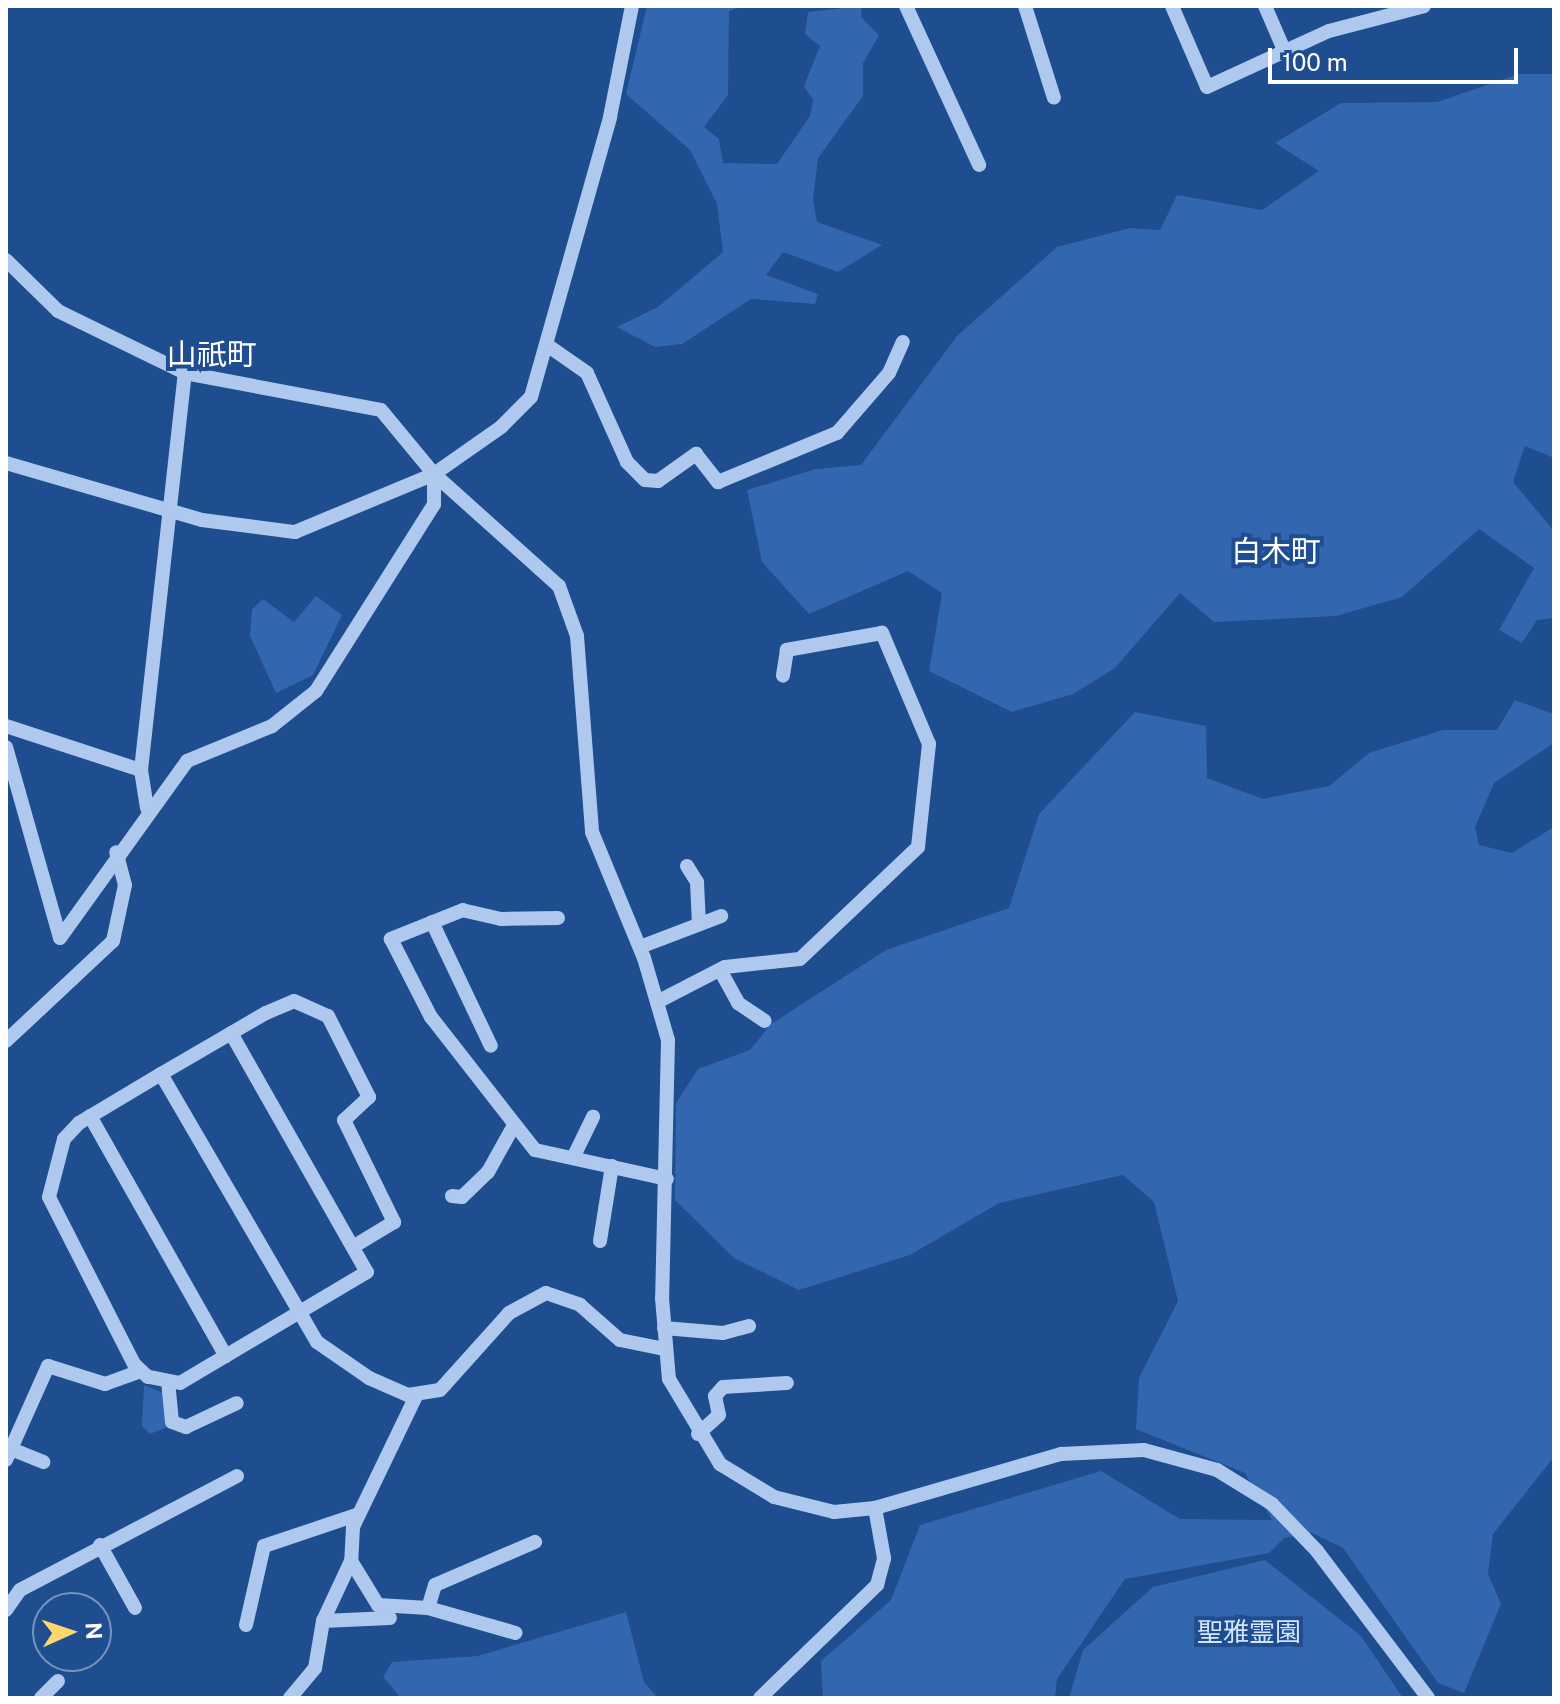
<!DOCTYPE html>
<html>
<head>
<meta charset="utf-8">
<style>
	body { margin:0 }
	#map { position:relative; width:1560px; height:1704px; overflow:hidden; background:#1e4d90; font-family:"Public Sans","Noto Sans JP",sans-serif }
	div>[style] { position:absolute }
	[style*='--x'] { left:calc(var(--x)*1px); top:calc(var(--y)*1px); width:calc(var(--w)*1px); rotate:calc(var(--a)*1deg) }
	.green>* { inset:0; background:#3266ae }
	.minor>* { height:14px; margin:-7px; padding:0 7px; transform-origin:7px; border-radius:7px; background:#aec9ed }
	span { translate:-50% -50%; white-space:nowrap; text-align:center; line-height:1.15; -webkit-text-stroke:8px #1e4d90; paint-order:stroke }
	.park-label { font-size:26px; color:#d4e4fa }
	.quarter-label { font-size:30px; color:#fff }
	.frame { position:absolute; inset:0; border:8px solid #fff; pointer-events:none }
	.north { position:absolute; left:32px; top:1592px; width:80px; height:80px; box-sizing:border-box; background:#1e4d90; border:2px solid #7894bc; border-radius:50%; rotate:87deg; font-size:22px; font-weight:700; line-height:32px; text-align:center; color:#fff }
	.north::after { content:''; display:block; margin:auto; width:28px; height:36px; background:#fcd76e; clip-path:polygon(50% 0,100% 100%,50% 72%,0 100%) }
	.scale { position:absolute; left:1268px; top:48px; width:250px; height:36px; box-sizing:border-box; border:4px solid #fff; border-top:0; padding-left:10px; font-size:24px; line-height:28px; white-space:nowrap; color:#fff; -webkit-text-stroke:6px #1e4d90; paint-order:stroke }
</style>
</head>
<body>
<div id="map">
	<div class="green">
		<i style="clip-path:polygon(647px 6px,743px 6px,729px 11px,728px 95px,704px 127px,719px 139px,723px 163px,777px 164px,810px 116px,813px 100px,804px 86px,820px 46px,805px 34px,808px 12px,862px 6px,861px 17px,879px 35px,863px 63px,863px 96px,818px 158px,813px 200px,817px 222px,882px 245px,838px 272px,783px 252px,766px 275px,818px 294px,815px 304px,751px 299px,682px 344px,655px 347px,617px 327px,658px 307px,723px 252px,717px 204px,690px 150px,626px 94px)"></i>
		<i style="clip-path:polygon(1519px 74px,1554px 74px,1554px 458px,1525px 446px,1513px 482px,1554px 531px,1554px 618px,1537px 620px,1522px 643px,1499px 630px,1534px 568px,1479px 529px,1402px 597px,1336px 616px,1214px 622px,1180px 593px,1115px 668px,1073px 694px,1012px 712px,929px 671px,942px 593px,908px 571px,809px 614px,762px 562px,747px 490px,816px 469px,861px 465px,957px 336px,1057px 247px,1130px 228px,1160px 230px,1177px 195px,1262px 210px,1319px 171px,1275px 143px,1341px 103px,1437px 102px)"></i>
		<i style="clip-path:polygon(316px 596px,342px 615px,313px 675px,276px 693px,250px 636px,252px 609px,263px 599px,294px 622px)"></i>
		<i style="clip-path:polygon(1515px 700px,1554px 714px,1554px 743px,1494px 783px,1475px 827px,1479px 845px,1512px 853px,1554px 827px,1554px 1457px,1493px 1534px,1488px 1574px,1501px 1604px,1464px 1693px,1438px 1683px,1343px 1548px,1312px 1533px,1284px 1538px,1269px 1553px,1125px 1579px,1057px 1679px,1055px 1698px,823px 1698px,821px 1661px,891px 1600px,920px 1525px,1101px 1471px,1180px 1519px,1272px 1520px,1245px 1473px,1136px 1429px,1139px 1378px,1178px 1301px,1154px 1202px,1123px 1175px,999px 1203px,910px 1255px,799px 1290px,734px 1258px,675px 1200px,676px 1103px,698px 1069px,750px 1050px,771px 1024px,886px 950px,1009px 908px,1039px 814px,1135px 712px,1206px 726px,1207px 778px,1263px 799px,1329px 786px,1369px 753px,1443px 730px,1497px 730px)"></i>
		<i style="clip-path:polygon(144px 1385px,168px 1395px,170px 1426px,150px 1434px,142px 1426px)"></i>
		<i style="clip-path:polygon(1265px 1560px,1361px 1636px,1403px 1698px,1069px 1698px,1083px 1650px,1153px 1587px)"></i>
		<i style="clip-path:polygon(626px 1612px,644px 1682px,658px 1698px,401px 1698px,383px 1677px,392px 1662px,478px 1656px)"></i>
	</div>
	<div class="minor">
		<i style="--x:906;--y:6;--w:175;--a:65.3"></i>
		<i style="--x:1025;--y:6;--w:96;--a:72.5"></i>
		<i style="--x:1172;--y:6;--w:88;--a:66.6"></i>
		<i style="--x:1207;--y:87;--w:134;--a:-24.7"></i>
		<i style="--x:1329;--y:31;--w:98;--a:-14.7"></i>
		<i style="--x:1265;--y:6;--w:48;--a:66.6"></i>
		<i style="--x:6;--y:260;--w:73;--a:44.4"></i>
		<i style="--x:58;--y:311;--w:141;--a:26"></i>
		<i style="--x:185;--y:373;--w:199;--a:10.7"></i>
		<i style="--x:381;--y:410;--w:83;--a:50.4"></i>
		<i style="--x:434;--y:474;--w:168;--a:41.9"></i>
		<i style="--x:559;--y:586;--w:53;--a:70.2"></i>
		<i style="--x:577;--y:636;--w:197;--a:85.6"></i>
		<i style="--x:592;--y:832;--w:136;--a:67.6"></i>
		<i style="--x:644;--y:958;--w:85;--a:73.7"></i>
		<i style="--x:668;--y:1040;--w:258;--a:91.3"></i>
		<i style="--x:662;--y:1298;--w:81;--a:85.1"></i>
		<i style="--x:669;--y:1379;--w:99;--a:59"></i>
		<i style="--x:720;--y:1464;--w:63;--a:31.4"></i>
		<i style="--x:774;--y:1497;--w:62;--a:14"></i>
		<i style="--x:834;--y:1512;--w:41;--a:-5.6"></i>
		<i style="--x:875;--y:1508;--w:194;--a:-16.2"></i>
		<i style="--x:1061;--y:1454;--w:83;--a:-2.8"></i>
		<i style="--x:1144;--y:1450;--w:76;--a:15.3"></i>
		<i style="--x:1217;--y:1470;--w:65;--a:31.7"></i>
		<i style="--x:1272;--y:1504;--w:65;--a:46.2"></i>
		<i style="--x:1317;--y:1551;--w:184;--a:52.9"></i>
		<i style="--x:547;--y:345;--w:49;--a:35"></i>
		<i style="--x:587;--y:373;--w:98;--a:65.8"></i>
		<i style="--x:627;--y:462;--w:25;--a:45"></i>
		<i style="--x:645;--y:480;--w:13;--a:4"></i>
		<i style="--x:658;--y:481;--w:47;--a:-35.4"></i>
		<i style="--x:696;--y:454;--w:36;--a:52"></i>
		<i style="--x:718;--y:482;--w:129;--a:-22.4"></i>
		<i style="--x:837;--y:433;--w:79;--a:-49.1"></i>
		<i style="--x:889;--y:373;--w:34;--a:-66"></i>
		<i style="--x:6;--y:463;--w:204;--a:16.2"></i>
		<i style="--x:202;--y:520;--w:94;--a:7.4"></i>
		<i style="--x:295;--y:532;--w:151;--a:-22.6"></i>
		<i style="--x:434;--y:474;--w:82;--a:-35"></i>
		<i style="--x:501;--y:427;--w:42;--a:-45"></i>
		<i style="--x:531;--y:397;--w:291;--a:-74.2"></i>
		<i style="--x:610;--y:117;--w:113;--a:-78.8"></i>
		<i style="--x:6;--y:726;--w:142;--a:18.1"></i>
		<i style="--x:6;--y:747;--w:198;--a:74.2"></i>
		<i style="--x:60;--y:938;--w:218;--a:-54.3"></i>
		<i style="--x:187;--y:761;--w:92;--a:-22.4"></i>
		<i style="--x:272;--y:726;--w:56;--a:-38.5"></i>
		<i style="--x:316;--y:691;--w:221;--a:-57.7"></i>
		<i style="--x:434;--y:504;--w:30;--a:-90"></i>
		<i style="--x:147;--y:808;--w:38;--a:-99"></i>
		<i style="--x:141;--y:770;--w:399;--a:-83.7"></i>
		<i style="--x:687;--y:866;--w:19;--a:58"></i>
		<i style="--x:697;--y:882;--w:42;--a:87.3"></i>
		<i style="--x:558;--y:918;--w:57;--a:179"></i>
		<i style="--x:501;--y:919;--w:39;--a:-167"></i>
		<i style="--x:463;--y:910;--w:78;--a:158.1"></i>
		<i style="--x:391;--y:939;--w:88;--a:62.9"></i>
		<i style="--x:431;--y:1017;--w:169;--a:52"></i>
		<i style="--x:535;--y:1150;--w:135;--a:12.4"></i>
		<i style="--x:432;--y:922;--w:137;--a:64.6"></i>
		<i style="--x:640;--y:947;--w:87;--a:-20.9"></i>
		<i style="--x:720;--y:970;--w:38;--a:61"></i>
		<i style="--x:738;--y:1003;--w:32;--a:34"></i>
		<i style="--x:659;--y:1001;--w:74;--a:-27.3"></i>
		<i style="--x:725;--y:967;--w:75;--a:-6.1"></i>
		<i style="--x:800;--y:959;--w:163;--a:-43.5"></i>
		<i style="--x:918;--y:847;--w:104;--a:-83.9"></i>
		<i style="--x:929;--y:744;--w:121;--a:-112.9"></i>
		<i style="--x:882;--y:633;--w:97;--a:169.9"></i>
		<i style="--x:787;--y:650;--w:26;--a:99"></i>
		<i style="--x:231;--y:1033;--w:275;--a:60.4"></i>
		<i style="--x:367;--y:1272;--w:217;--a:149.3"></i>
		<i style="--x:180;--y:1383;--w:33;--a:-169"></i>
		<i style="--x:148;--y:1377;--w:19;--a:-137"></i>
		<i style="--x:134;--y:1364;--w:187;--a:-117"></i>
		<i style="--x:49;--y:1197;--w:60;--a:-75.5"></i>
		<i style="--x:64;--y:1139;--w:22;--a:-47"></i>
		<i style="--x:79;--y:1123;--w:96;--a:-30.9"></i>
		<i style="--x:161;--y:1074;--w:121;--a:-30.2"></i>
		<i style="--x:266;--y:1013;--w:30;--a:-23"></i>
		<i style="--x:294;--y:1001;--w:37;--a:24"></i>
		<i style="--x:328;--y:1016;--w:91;--a:63.2"></i>
		<i style="--x:369;--y:1097;--w:34;--a:137"></i>
		<i style="--x:344;--y:1120;--w:114;--a:63.9"></i>
		<i style="--x:394;--y:1222;--w:44;--a:148.8"></i>
		<i style="--x:6;--y:1041;--w:146;--a:-43.1"></i>
		<i style="--x:113;--y:941;--w:57;--a:-77.9"></i>
		<i style="--x:125;--y:885;--w:34;--a:-105"></i>
		<i style="--x:161;--y:1074;--w:310;--a:59.8"></i>
		<i style="--x:317;--y:1342;--w:63;--a:34.7"></i>
		<i style="--x:369;--y:1378;--w:43;--a:23.6"></i>
		<i style="--x:408;--y:1395;--w:32;--a:-9"></i>
		<i style="--x:440;--y:1390;--w:103;--a:-48.1"></i>
		<i style="--x:509;--y:1313;--w:42;--a:-28.4"></i>
		<i style="--x:546;--y:1293;--w:36;--a:19"></i>
		<i style="--x:580;--y:1305;--w:53;--a:41.2"></i>
		<i style="--x:620;--y:1340;--w:46;--a:11.3"></i>
		<i style="--x:90;--y:1116;--w:276;--a:60.5"></i>
		<i style="--x:573;--y:1158;--w:46;--a:-64"></i>
		<i style="--x:452;--y:1196;--w:10;--a:6"></i>
		<i style="--x:462;--y:1197;--w:36;--a:-44"></i>
		<i style="--x:488;--y:1172;--w:51;--a:-60.9"></i>
		<i style="--x:600;--y:1241;--w:76;--a:-80.9"></i>
		<i style="--x:664;--y:1328;--w:59;--a:4.8"></i>
		<i style="--x:723;--y:1333;--w:27;--a:-15"></i>
		<i style="--x:168;--y:1381;--w:41;--a:84.4"></i>
		<i style="--x:172;--y:1422;--w:15;--a:20"></i>
		<i style="--x:186;--y:1427;--w:56;--a:-25.2"></i>
		<i style="--x:416;--y:1396;--w:145;--a:115.7"></i>
		<i style="--x:353;--y:1527;--w:34;--a:93"></i>
		<i style="--x:351;--y:1561;--w:52;--a:58.5"></i>
		<i style="--x:378;--y:1605;--w:50;--a:3.4"></i>
		<i style="--x:428;--y:1608;--w:91;--a:15.9"></i>
		<i style="--x:698;--y:1434;--w:28;--a:-42"></i>
		<i style="--x:719;--y:1415;--w:19;--a:-102"></i>
		<i style="--x:715;--y:1396;--w:12;--a:-48"></i>
		<i style="--x:723;--y:1387;--w:64;--a:-3.6"></i>
		<i style="--x:11;--y:1449;--w:35;--a:22"></i>
		<i style="--x:6;--y:1460;--w:103;--a:-65.9"></i>
		<i style="--x:48;--y:1366;--w:60;--a:17.5"></i>
		<i style="--x:105;--y:1384;--w:37;--a:-20"></i>
		<i style="--x:100;--y:1545;--w:72;--a:60.9"></i>
		<i style="--x:428;--y:1608;--w:24;--a:-73"></i>
		<i style="--x:435;--y:1585;--w:109;--a:-23.3"></i>
		<i style="--x:6;--y:1610;--w:24;--a:-55"></i>
		<i style="--x:20;--y:1590;--w:245;--a:-27.7"></i>
		<i style="--x:323;--y:1621;--w:67;--a:-2.6"></i>
		<i style="--x:246;--y:1625;--w:81;--a:-77.2"></i>
		<i style="--x:264;--y:1546;--w:100;--a:-18.6"></i>
		<i style="--x:41;--y:1698;--w:24;--a:-45"></i>
		<i style="--x:290;--y:1698;--w:39;--a:-50"></i>
		<i style="--x:315;--y:1668;--w:48;--a:-80.3"></i>
		<i style="--x:323;--y:1621;--w:66;--a:-65"></i>
		<i style="--x:760;--y:1698;--w:163;--a:-44"></i>
		<i style="--x:877;--y:1585;--w:28;--a:-75"></i>
		<i style="--x:884;--y:1558;--w:51;--a:-100.2"></i>
	</div>
	<div class="park-label">
		<span style="left:1249px;top:1632px">聖雅霊園</span>
	</div>
	<div class="quarter-label">
		<span style="left:212px;top:354px">山祇町</span>
		<span style="left:1276px;top:551px">白木町</span>
	</div>
	<div class="frame"></div>
	<div class="north">N</div>
	<div class="scale">100 m</div>
</div>
</body>
</html>
